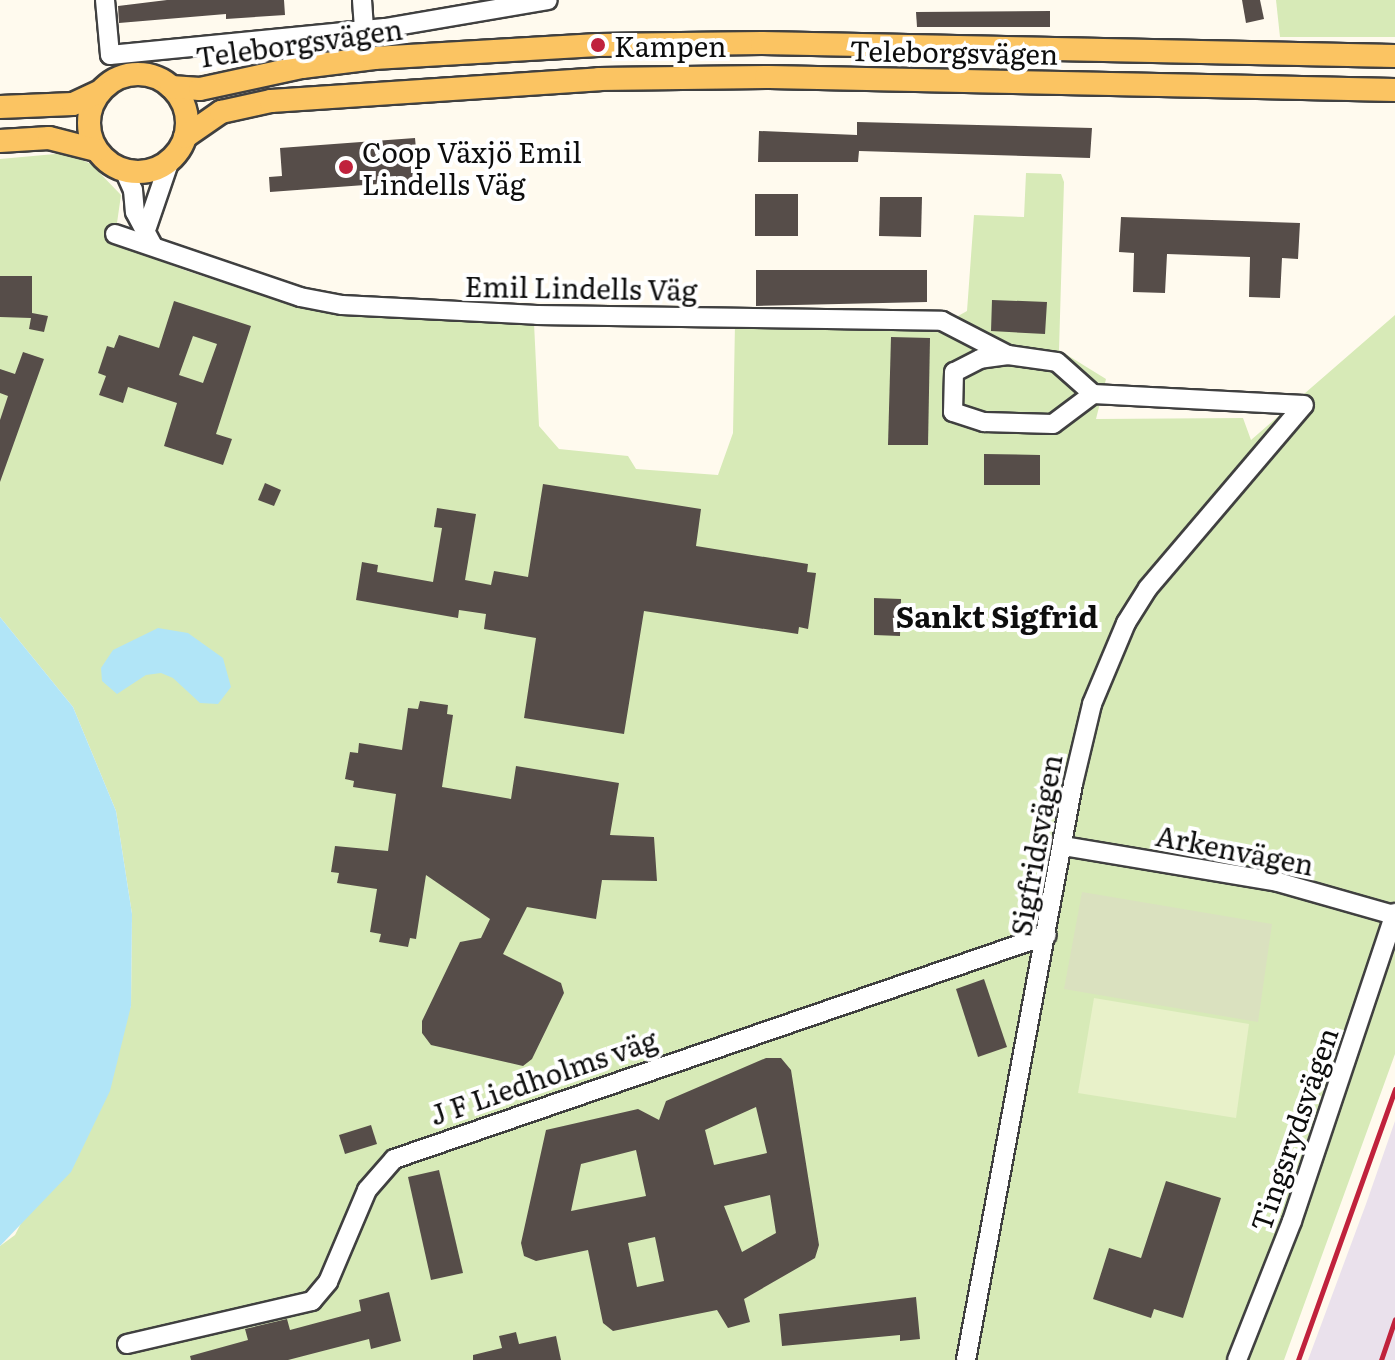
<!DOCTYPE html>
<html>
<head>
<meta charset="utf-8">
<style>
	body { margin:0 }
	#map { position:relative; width:1395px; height:1360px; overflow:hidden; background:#fffaee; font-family:Literata,serif }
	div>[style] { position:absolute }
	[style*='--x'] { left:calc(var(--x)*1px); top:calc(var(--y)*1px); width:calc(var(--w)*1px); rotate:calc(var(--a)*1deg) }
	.industrial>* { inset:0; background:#eae1ec }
	.green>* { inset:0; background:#d7eab7 }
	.cemetery>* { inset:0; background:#dae1bf }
	.pitch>* { inset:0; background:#e8f1c9 }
	.water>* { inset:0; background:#b1e5f7 }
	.building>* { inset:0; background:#564d49 }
	.roads { filter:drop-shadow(2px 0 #404040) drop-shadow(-2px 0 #404040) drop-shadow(0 2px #404040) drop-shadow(0 -2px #404040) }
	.minor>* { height:18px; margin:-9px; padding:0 9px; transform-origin:9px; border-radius:9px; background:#fff }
	.major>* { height:22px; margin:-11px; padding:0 11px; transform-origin:11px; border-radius:11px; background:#fbc462 }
	.major>.ring { margin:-11px; padding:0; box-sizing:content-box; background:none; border:22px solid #fbc462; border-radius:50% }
	.rail>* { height:5px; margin:-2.5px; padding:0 2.5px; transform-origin:2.5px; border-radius:2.5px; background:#c0223c }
	.dots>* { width:22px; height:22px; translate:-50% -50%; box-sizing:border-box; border:4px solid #fff; border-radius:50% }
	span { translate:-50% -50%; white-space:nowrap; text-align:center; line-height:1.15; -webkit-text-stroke:8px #fff; paint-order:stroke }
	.street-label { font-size:28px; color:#0d0d0d }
	.poi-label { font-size:28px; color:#0d0d0d }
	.left { translate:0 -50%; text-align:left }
	.neighbourhood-label { font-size:30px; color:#0d0d0d; font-weight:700 }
</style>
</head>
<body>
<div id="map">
	<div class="industrial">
		<i style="clip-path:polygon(1395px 1121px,1395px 1360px,1308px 1360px,1366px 1204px)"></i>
	</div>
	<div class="green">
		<i style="clip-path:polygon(1276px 0,1395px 0,1395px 37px,1280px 37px)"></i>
		<i style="clip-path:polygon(66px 153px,91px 164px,121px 195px,114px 244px,187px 271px,298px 307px,339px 315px,534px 323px,539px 426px,559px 449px,628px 456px,636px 469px,718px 475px,733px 433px,735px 323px,942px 325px,967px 311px,974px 215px,1024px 217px,1026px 173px,1061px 174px,1064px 182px,1059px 350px,1106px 379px,1096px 419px,1243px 418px,1251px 440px,1395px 315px,1395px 1054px,1284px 1360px,0 1360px,0 1246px,15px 1235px,131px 1006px,132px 914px,116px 811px,73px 707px,0 617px,0 159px)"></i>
	</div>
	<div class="cemetery">
		<i style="clip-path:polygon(1082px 892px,1272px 924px,1258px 1022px,1064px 989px)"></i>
	</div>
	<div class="pitch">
		<i style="clip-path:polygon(1094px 998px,1249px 1024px,1236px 1118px,1078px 1093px)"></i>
	</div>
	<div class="water">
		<i style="clip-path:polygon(0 617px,73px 707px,116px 811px,132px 914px,131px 1006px,110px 1091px,71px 1172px,0 1246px)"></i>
		<i style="clip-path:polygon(158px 628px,188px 633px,223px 658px,231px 687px,218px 704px,200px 703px,173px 678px,161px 673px,146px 675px,117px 694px,102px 681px,101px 668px,113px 650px)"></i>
	</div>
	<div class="building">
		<i style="clip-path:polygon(167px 0,284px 0,285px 15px,226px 19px,226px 14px,119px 23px,118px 6px)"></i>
		<i style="clip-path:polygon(1242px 0,1260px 0,1264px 19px,1246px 23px)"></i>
		<i style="clip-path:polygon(1050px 11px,1050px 27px,917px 27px,916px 12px)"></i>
		<i style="clip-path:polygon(857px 122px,1092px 128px,1090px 158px,859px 151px,858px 162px,758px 162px,759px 131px,857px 135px)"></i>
		<i style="clip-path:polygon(415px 138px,419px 181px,270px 192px,269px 177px,282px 176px,280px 148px)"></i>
		<i style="clip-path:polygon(755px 194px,798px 194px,798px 236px,755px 236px)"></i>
		<i style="clip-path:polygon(880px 197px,922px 197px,921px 237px,879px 236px)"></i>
		<i style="clip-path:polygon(1121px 217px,1300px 223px,1298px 259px,1282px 258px,1280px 298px,1249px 297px,1250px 257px,1167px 254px,1165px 293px,1133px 292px,1134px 253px,1119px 252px)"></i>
		<i style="clip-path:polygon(756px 270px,927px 270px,927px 302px,756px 306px)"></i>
		<i style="clip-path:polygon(0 276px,32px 276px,32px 313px,48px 316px,44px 332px,29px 329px,31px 318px,0 317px)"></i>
		<i style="clip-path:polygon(992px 300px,1047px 302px,1045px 334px,991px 331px)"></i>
		<i style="clip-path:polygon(evenodd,174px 301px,251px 326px,216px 434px,232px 439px,223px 465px,164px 446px,177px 403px,128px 387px,123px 403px,99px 395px,106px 376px,98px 373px,107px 346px,114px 348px,119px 335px,159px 348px,174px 301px,193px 336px,217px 344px,203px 383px,179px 375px,193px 336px)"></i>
		<i style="clip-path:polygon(891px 337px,930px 338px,928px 445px,888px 445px)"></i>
		<i style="clip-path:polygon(23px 352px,44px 359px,0 482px,0 420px,8px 396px,0 393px,0 369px,15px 374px)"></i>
		<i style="clip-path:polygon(984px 454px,1040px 455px,1040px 485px,984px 485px)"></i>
		<i style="clip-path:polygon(265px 483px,281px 490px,274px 506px,258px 500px)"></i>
		<i style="clip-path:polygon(543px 484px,701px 509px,696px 546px,808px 564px,807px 572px,816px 573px,808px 629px,799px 627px,798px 634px,644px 611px,624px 734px,524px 718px,536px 638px,484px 629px,486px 614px,459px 610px,458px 618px,356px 600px,362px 562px,378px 565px,377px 572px,433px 582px,442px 528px,434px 527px,437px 508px,476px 514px,465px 580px,491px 585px,494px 571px,528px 577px)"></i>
		<i style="clip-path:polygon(874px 598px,901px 599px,900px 636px,874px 635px)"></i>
		<i style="clip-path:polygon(420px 701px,448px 705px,447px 714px,453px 715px,442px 787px,511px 799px,516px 766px,619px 783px,610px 835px,654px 837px,657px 881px,602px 880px,596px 919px,527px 907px,503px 954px,561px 983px,564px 993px,532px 1059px,523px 1066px,431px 1045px,422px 1033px,422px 1021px,460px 942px,481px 938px,490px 919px,426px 875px,416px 939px,410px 938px,408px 947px,379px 942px,381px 934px,370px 932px,377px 889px,337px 883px,339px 873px,331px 872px,335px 846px,388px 851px,396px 794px,353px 787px,354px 781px,345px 779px,350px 752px,358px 753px,359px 743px,402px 750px,408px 708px,418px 709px)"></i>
		<i style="clip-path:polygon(984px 979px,1007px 1047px,978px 1057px,956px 989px)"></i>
		<i style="clip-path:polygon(evenodd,766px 1058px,781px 1058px,791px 1070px,819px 1245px,815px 1258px,744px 1299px,750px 1322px,728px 1328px,717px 1310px,613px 1331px,603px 1323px,588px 1250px,536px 1261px,524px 1256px,521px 1243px,546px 1130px,638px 1109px,659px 1120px,666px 1101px,766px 1058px,756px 1107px,767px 1153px,714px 1165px,705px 1130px,756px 1107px,766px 1058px,636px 1150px,646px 1196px,571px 1211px,581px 1164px,636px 1150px,766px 1058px,770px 1195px,776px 1233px,742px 1252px,724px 1206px,770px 1195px,766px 1058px,655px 1237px,664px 1281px,637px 1287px,628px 1243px,655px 1237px)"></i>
		<i style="clip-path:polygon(371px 1125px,377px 1144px,345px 1154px,339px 1135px)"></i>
		<i style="clip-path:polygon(439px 1170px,463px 1273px,431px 1280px,408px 1177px)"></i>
		<i style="clip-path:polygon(1166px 1181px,1221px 1198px,1183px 1318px,1154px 1309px,1151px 1318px,1093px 1299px,1109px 1248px,1141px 1258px)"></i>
		<i style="clip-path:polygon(389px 1292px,401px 1341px,371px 1349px,369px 1339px,288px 1360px,191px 1360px,190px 1356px,248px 1340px,245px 1329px,287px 1319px,290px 1330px,361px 1311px,359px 1300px)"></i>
		<i style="clip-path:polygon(916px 1297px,920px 1339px,900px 1341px,900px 1335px,782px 1346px,779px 1314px)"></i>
		<i style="clip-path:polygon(516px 1332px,519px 1344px,556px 1336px,561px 1360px,473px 1360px,473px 1355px,502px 1348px,499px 1336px)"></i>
	</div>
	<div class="roads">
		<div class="minor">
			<i style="--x:105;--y:0;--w:55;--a:84.8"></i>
			<i style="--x:110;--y:55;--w:276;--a:-5.6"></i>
			<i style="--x:385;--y:28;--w:165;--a:-9.7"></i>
			<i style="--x:362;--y:0;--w:30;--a:86"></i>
			<i style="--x:124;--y:170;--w:22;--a:66"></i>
			<i style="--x:133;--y:190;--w:22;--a:85"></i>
			<i style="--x:135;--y:212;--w:38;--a:62"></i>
			<i style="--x:147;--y:227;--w:71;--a:-71.1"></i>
			<i style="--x:115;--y:234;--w:195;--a:18.8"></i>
			<i style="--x:300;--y:297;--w:43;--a:10.8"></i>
			<i style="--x:342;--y:305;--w:195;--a:2.9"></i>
			<i style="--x:537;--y:315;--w:405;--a:0.8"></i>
			<i style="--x:942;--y:321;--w:74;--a:27.3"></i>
			<i style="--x:1008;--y:355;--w:49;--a:8.1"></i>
			<i style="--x:1057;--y:362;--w:48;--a:41.6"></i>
			<i style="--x:1093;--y:394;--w:211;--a:3"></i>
			<i style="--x:1008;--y:355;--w:28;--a:172"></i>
			<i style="--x:980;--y:359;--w:29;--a:153"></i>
			<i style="--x:954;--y:372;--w:40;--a:91.4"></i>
			<i style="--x:953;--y:412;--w:33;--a:18"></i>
			<i style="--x:984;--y:422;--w:69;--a:1.7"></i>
			<i style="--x:1053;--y:424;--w:50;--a:-36.9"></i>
			<i style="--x:1064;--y:846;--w:217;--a:9.5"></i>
			<i style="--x:1278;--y:882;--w:121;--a:15.9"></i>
			<i style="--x:127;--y:1344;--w:190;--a:-13.1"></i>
			<i style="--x:312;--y:1301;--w:25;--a:-50"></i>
			<i style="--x:328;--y:1282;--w:100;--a:-67"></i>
			<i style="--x:367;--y:1190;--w:41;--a:-48.9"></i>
			<i style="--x:394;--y:1159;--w:690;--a:-18.93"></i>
			<i style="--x:966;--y:1360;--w:586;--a:-79.48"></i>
			<i style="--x:1073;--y:784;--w:82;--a:-76.6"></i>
			<i style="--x:1092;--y:704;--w:88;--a:-67.2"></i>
			<i style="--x:1126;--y:623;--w:41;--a:-57.8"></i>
			<i style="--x:1148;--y:588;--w:240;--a:-49.6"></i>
			<i style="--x:1237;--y:1360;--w:149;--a:-68.4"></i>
			<i style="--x:1292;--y:1221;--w:325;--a:-71.5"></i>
		</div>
		<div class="major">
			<i class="ring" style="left:89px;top:74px;width:76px;height:76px"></i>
			<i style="--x:171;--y:87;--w:29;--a:4"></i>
			<i style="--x:200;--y:89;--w:104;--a:-12.2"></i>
			<i style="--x:302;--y:67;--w:73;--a:-7.1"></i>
			<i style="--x:374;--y:58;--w:224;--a:-3.3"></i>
			<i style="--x:598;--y:45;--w:164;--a:-0.7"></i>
			<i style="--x:762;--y:43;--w:633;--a:1.18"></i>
			<i style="--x:0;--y:107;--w:73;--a:-2.4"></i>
			<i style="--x:73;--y:104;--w:29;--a:-25"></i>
			<i style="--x:185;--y:137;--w:44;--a:-34.8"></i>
			<i style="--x:221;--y:112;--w:51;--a:-12.4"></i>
			<i style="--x:271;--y:101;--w:329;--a:-3.8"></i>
			<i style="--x:599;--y:79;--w:167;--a:-0.7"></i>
			<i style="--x:766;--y:77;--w:629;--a:1.18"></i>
			<i style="--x:0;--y:141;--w:49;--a:-3.5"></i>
			<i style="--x:49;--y:138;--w:49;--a:14.3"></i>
		</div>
	</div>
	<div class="rail">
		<i style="--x:1298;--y:1360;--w:288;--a:-70.3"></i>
		<i style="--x:1381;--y:1360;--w:43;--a:-71.1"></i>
	</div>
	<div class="dots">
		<i style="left:598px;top:45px;background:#c0223c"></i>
		<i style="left:346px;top:167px;background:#c0223c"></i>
	</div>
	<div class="street-label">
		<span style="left:299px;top:42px;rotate:-8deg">Teleborgsvägen</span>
		<span style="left:954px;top:51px;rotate:1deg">Teleborgsvägen</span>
		<span style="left:581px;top:287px;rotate:1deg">Emil Lindells Väg</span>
		<span style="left:1035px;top:845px;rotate:-80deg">Sigfridsvägen</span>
		<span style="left:1235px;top:849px;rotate:11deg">Arkenvägen</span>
		<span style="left:543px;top:1076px;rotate:-19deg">J F Liedholms väg</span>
		<span style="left:1293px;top:1129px;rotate:-71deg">Tingsrydsvägen</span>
	</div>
	<div class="poi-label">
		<span class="left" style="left:614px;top:45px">Kampen</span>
		<span class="left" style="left:362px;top:167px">Coop Växjö Emil<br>Lindells Väg</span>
	</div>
	<div class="neighbourhood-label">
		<span style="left:997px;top:615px">Sankt Sigfrid</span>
	</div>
</div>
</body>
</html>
